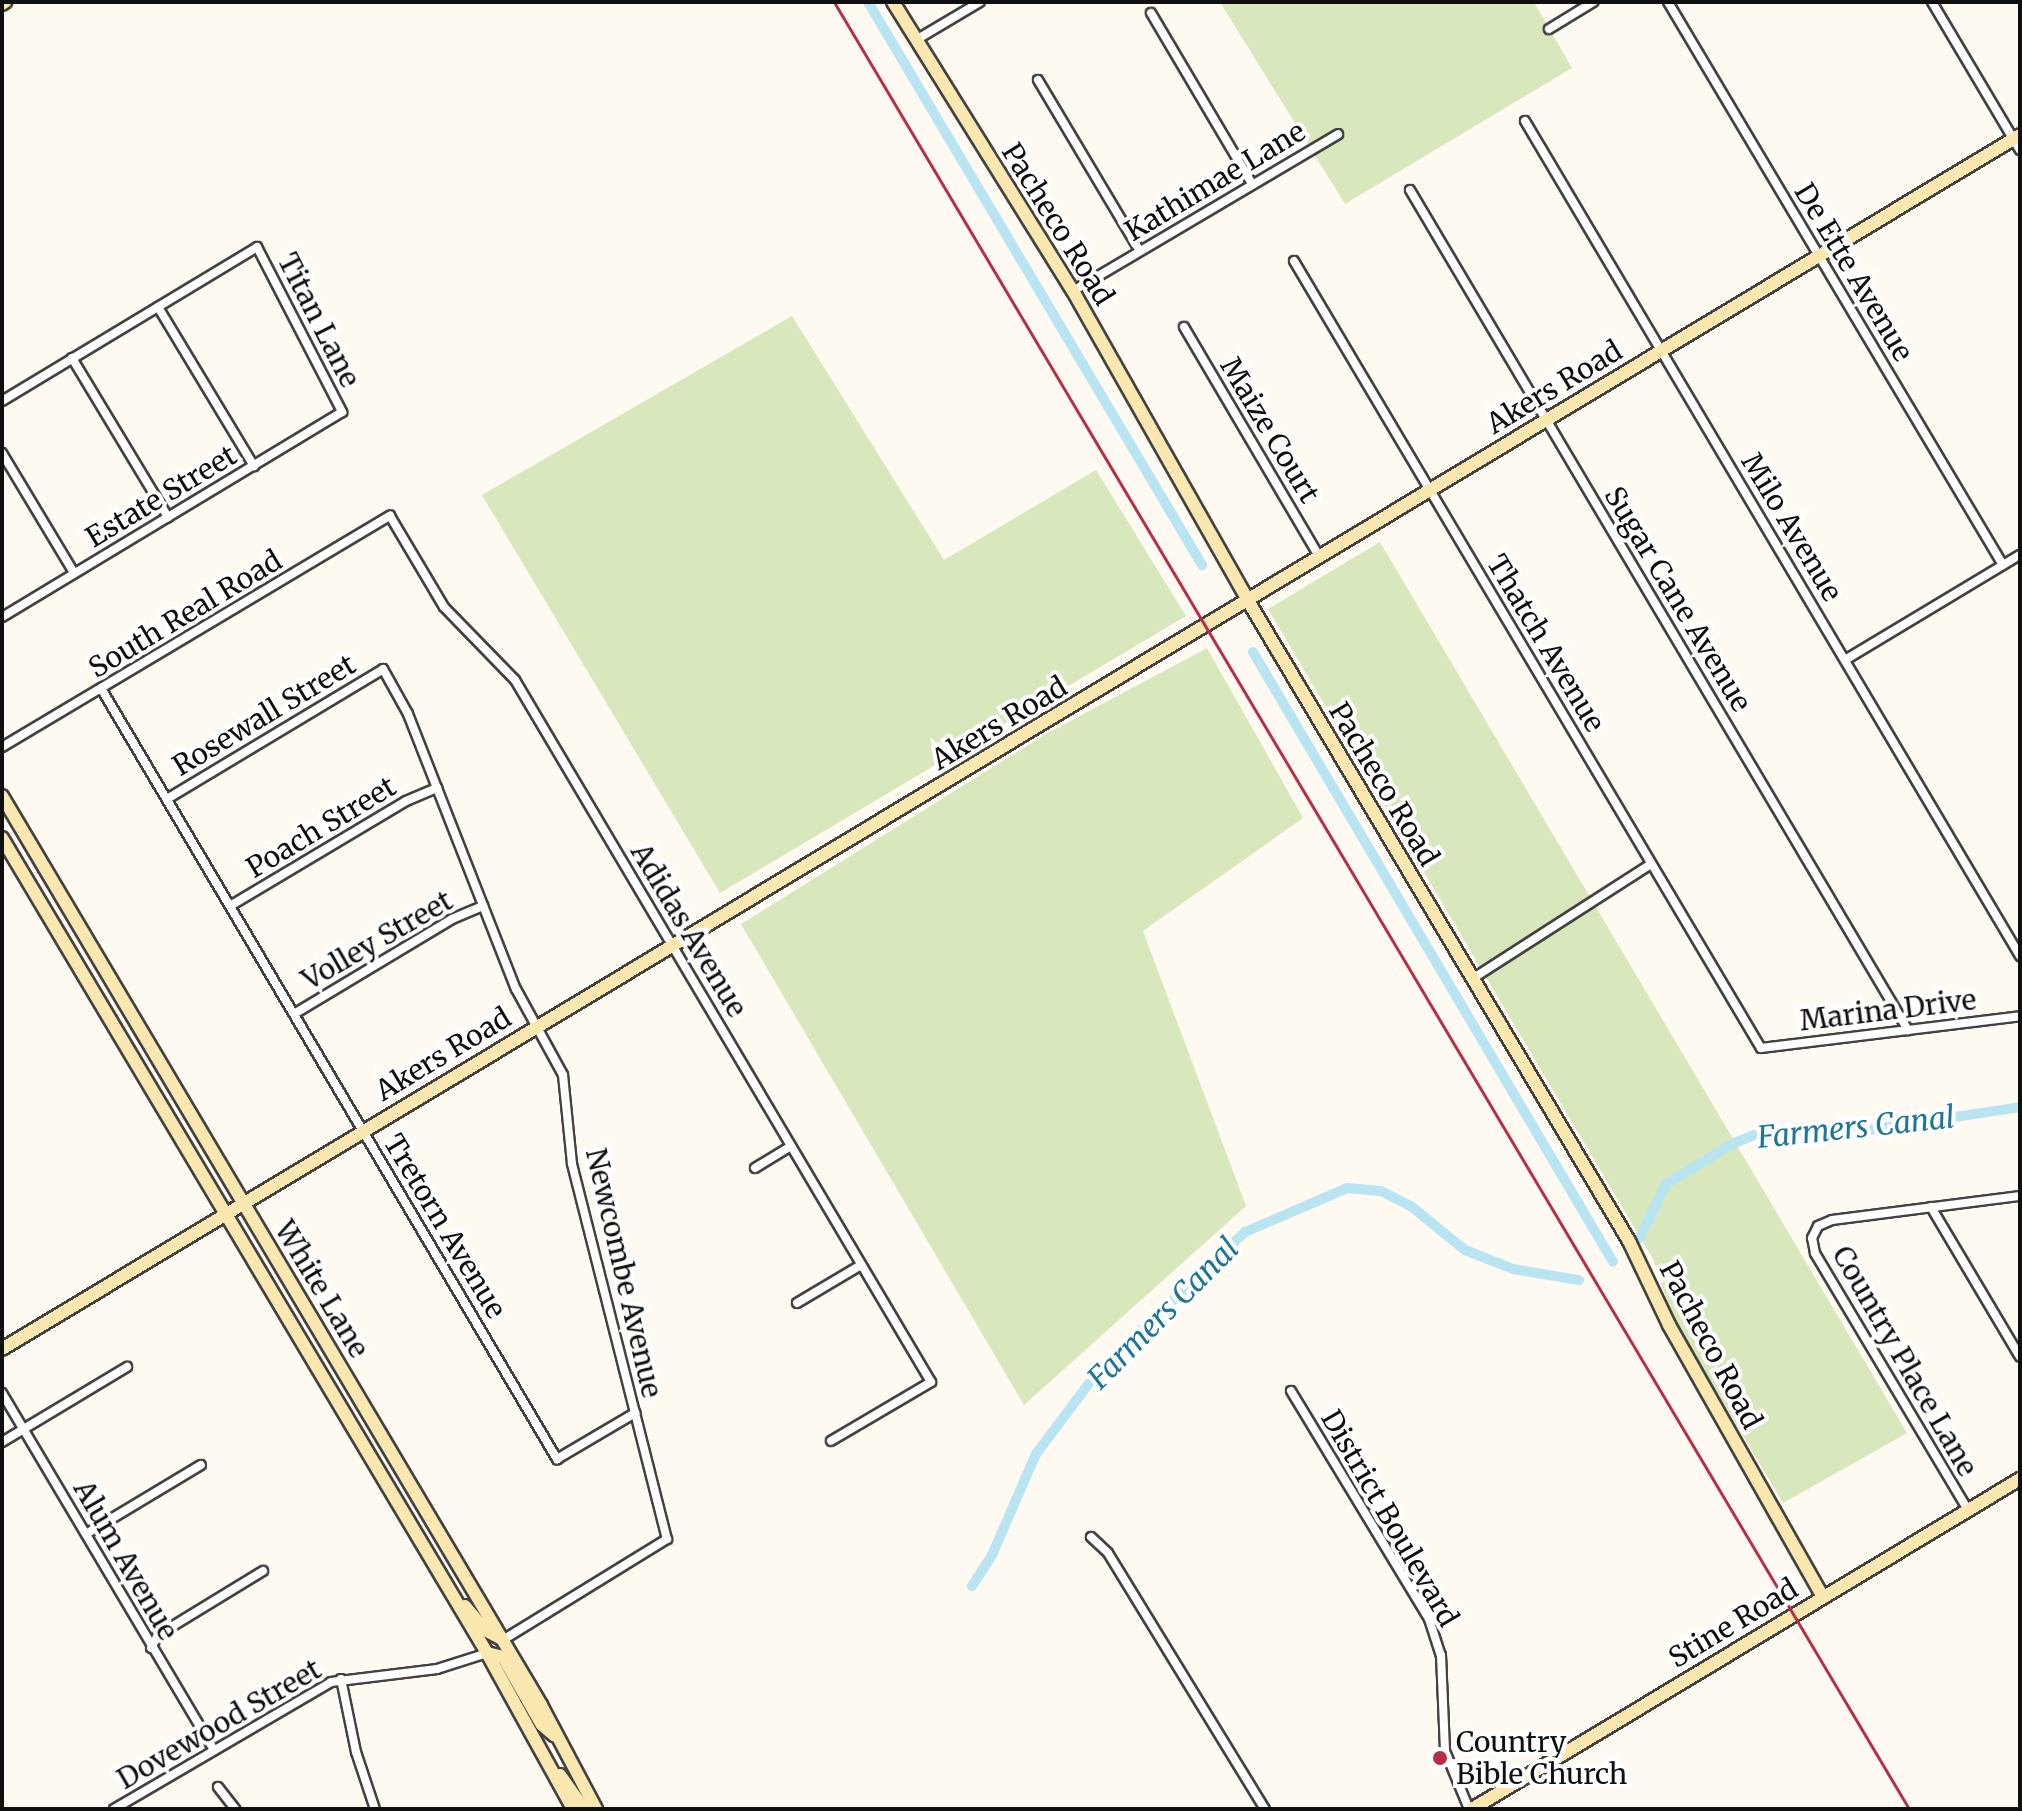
<!DOCTYPE html>
<html>
<head>
<meta charset="utf-8">
<style>
	body { margin:0 }
	#map { position:relative; width:2022px; height:1811px; overflow:hidden; background:#fefaf1; font-family:Merriweather,serif }
	div>[style] { position:absolute }
	[style*='--x'] { left:calc(var(--x)*1px); top:calc(var(--y)*1px); width:calc(var(--w)*1px); rotate:calc(var(--a)*1deg) }
	.green>* { inset:0; background:#d8e7bc }
	.canal>* { height:10px; margin:-5px; padding:0 5px; transform-origin:5px; border-radius:5px; background:#b9e5f3 }
	.roads { filter:drop-shadow(2px 0 #424242) drop-shadow(-2px 0 #424242) drop-shadow(0 2px #424242) drop-shadow(0 -2px #424242) }
	.street>* { height:8px; margin:-4px; padding:0 4px; transform-origin:4px; border-radius:4px; background:#fff }
	.secondary>* { height:12px; margin:-6px; padding:0 6px; transform-origin:6px; border-radius:6px; background:#fae8b0 }
	.rail>* { height:3px; margin:-1.5px; padding:0 1.5px; transform-origin:1.5px; border-radius:1.5px; background:#b82e47 }
	.dots>* { width:22px; height:22px; translate:-50% -50%; box-sizing:border-box; border:4px solid #fff; border-radius:50% }
	span { translate:-50% -50%; white-space:nowrap; text-align:center; line-height:1.15; -webkit-text-stroke:8px #fff; paint-order:stroke }
	.street-label { font-size:28px; color:#0f0f0f }
	.poi-label { font-size:28px; color:#0f0f0f }
	.left { translate:0 -50%; text-align:left }
	.water-label { font-size:30px; color:#1e759a; font-style:italic }
	.frame { position:absolute; inset:0; border:4px solid #0f0f0f; pointer-events:none }
</style>
</head>
<body>
<div id="map">
	<div class="green">
		<i style="clip-path:polygon(1220px 2px,1534px 2px,1572px 68px,1345px 204px)"></i>
		<i style="clip-path:polygon(792px 316px,944px 560px,1096px 470px,1186px 616px,720px 893px,482px 495px)"></i>
		<i style="clip-path:polygon(1380px 542px,1907px 1433px,1783px 1503px,1673px 1318px,1653px 1259px,1268px 609px)"></i>
		<i style="clip-path:polygon(1207px 648px,1303px 818px,1143px 931px,1246px 1206px,1024px 1405px,741px 924px,1046px 734px)"></i>
	</div>
	<div class="canal">
		<i style="--x:868;--y:2;--w:655;--a:59.32"></i>
		<i style="--x:1253;--y:652;--w:708;--a:59.45"></i>
		<i style="--x:1640;--y:1238;--w:60;--a:-64.3"></i>
		<i style="--x:1666;--y:1184;--w:77;--a:-31.2"></i>
		<i style="--x:1732;--y:1144;--w:35;--a:-22"></i>
		<i style="--x:1765;--y:1131;--w:97;--a:0"></i>
		<i style="--x:1862;--y:1131;--w:160;--a:-8.6"></i>
		<i style="--x:972;--y:1586;--w:37;--a:-57"></i>
		<i style="--x:992;--y:1555;--w:110;--a:-66.5"></i>
		<i style="--x:1036;--y:1454;--w:105;--a:-53.1"></i>
		<i style="--x:1099;--y:1370;--w:201;--a:-43.4"></i>
		<i style="--x:1245;--y:1232;--w:111;--a:-23.3"></i>
		<i style="--x:1347;--y:1188;--w:34;--a:5"></i>
		<i style="--x:1381;--y:1191;--w:35;--a:27"></i>
		<i style="--x:1412;--y:1207;--w:68;--a:39.1"></i>
		<i style="--x:1465;--y:1250;--w:52;--a:21.6"></i>
		<i style="--x:1513;--y:1269;--w:67;--a:9.5"></i>
	</div>
	<div class="roads">
		<div class="street">
			<i style="--x:1668;--y:2;--w:655;--a:59.25"></i>
			<i style="--x:1932;--y:2;--w:172;--a:59.3"></i>
			<i style="--x:1151;--y:13;--w:199;--a:59.4"></i>
			<i style="--x:1549;--y:29;--w:52;--a:-31.5"></i>
			<i style="--x:916;--y:40;--w:74;--a:-30.7"></i>
			<i style="--x:1038;--y:80;--w:199;--a:59.2"></i>
			<i style="--x:1525;--y:121;--w:971;--a:59.34"></i>
			<i style="--x:1410;--y:190;--w:977;--a:59.34"></i>
			<i style="--x:1294;--y:261;--w:915;--a:59.32"></i>
			<i style="--x:1761;--y:1048;--w:261;--a:-7"></i>
			<i style="--x:1073;--y:291;--w:308;--a:-30.6"></i>
			<i style="--x:158;--y:307;--w:186;--a:58.9"></i>
			<i style="--x:1184;--y:327;--w:266;--a:59.5"></i>
			<i style="--x:72;--y:358;--w:186;--a:58.9"></i>
			<i style="--x:2;--y:401;--w:298;--a:-31.1"></i>
			<i style="--x:257;--y:247;--w:186;--a:62.7"></i>
			<i style="--x:342;--y:412;--w:397;--a:148.9"></i>
			<i style="--x:2;--y:453;--w:140;--a:59"></i>
			<i style="--x:1845;--y:660;--w:204;--a:-31"></i>
			<i style="--x:102;--y:690;--w:894;--a:59.39"></i>
			<i style="--x:557;--y:1459;--w:91;--a:-30.5"></i>
			<i style="--x:2;--y:747;--w:452;--a:-30.8"></i>
			<i style="--x:390;--y:516;--w:106;--a:59.3"></i>
			<i style="--x:444;--y:607;--w:102;--a:45.8"></i>
			<i style="--x:515;--y:680;--w:816;--a:59.35"></i>
			<i style="--x:931;--y:1382;--w:116;--a:149.5"></i>
			<i style="--x:167;--y:799;--w:252;--a:-31"></i>
			<i style="--x:383;--y:669;--w:51;--a:60.9"></i>
			<i style="--x:408;--y:714;--w:295;--a:68.6"></i>
			<i style="--x:516;--y:989;--w:98;--a:61.3"></i>
			<i style="--x:563;--y:1075;--w:89;--a:84.2"></i>
			<i style="--x:572;--y:1164;--w:387;--a:75.8"></i>
			<i style="--x:667;--y:1539;--w:193;--a:148.4"></i>
			<i style="--x:230;--y:906;--w:205;--a:-30.8"></i>
			<i style="--x:406;--y:801;--w:34;--a:-23"></i>
			<i style="--x:1472;--y:979;--w:213;--a:-32.7"></i>
			<i style="--x:294;--y:1014;--w:184;--a:-31"></i>
			<i style="--x:452;--y:919;--w:34;--a:-23"></i>
			<i style="--x:755;--y:1168;--w:42;--a:-31.4"></i>
			<i style="--x:1931;--y:1207;--w:174;--a:59.3"></i>
			<i style="--x:797;--y:1303;--w:74;--a:-30.7"></i>
			<i style="--x:1291;--y:1391;--w:267;--a:58.8"></i>
			<i style="--x:1429;--y:1619;--w:38;--a:72"></i>
			<i style="--x:1441;--y:1655;--w:96;--a:87.6"></i>
			<i style="--x:1445;--y:1751;--w:63;--a:67.5"></i>
			<i style="--x:2;--y:1393;--w:414;--a:59.3"></i>
			<i style="--x:2;--y:1442;--w:146;--a:-31"></i>
			<i style="--x:1968;--y:1510;--w:299;--a:-120.8"></i>
			<i style="--x:1815;--y:1253;--w:15;--a:-101"></i>
			<i style="--x:1812;--y:1238;--w:13;--a:-63"></i>
			<i style="--x:1818;--y:1226;--w:15;--a:-23"></i>
			<i style="--x:1832;--y:1220;--w:190;--a:-7.3"></i>
			<i style="--x:86;--y:1534;--w:134;--a:-31"></i>
			<i style="--x:1091;--y:1537;--w:23;--a:43"></i>
			<i style="--x:1108;--y:1553;--w:300;--a:58.5"></i>
			<i style="--x:151;--y:1648;--w:15;--a:-62"></i>
			<i style="--x:158;--y:1635;--w:123;--a:-31.4"></i>
			<i style="--x:341;--y:1679;--w:75;--a:78.4"></i>
			<i style="--x:356;--y:1752;--w:60;--a:71.6"></i>
			<i style="--x:218;--y:1787;--w:28;--a:52"></i>
			<i style="--x:114;--y:1809;--w:251;--a:-30.3"></i>
			<i style="--x:331;--y:1682;--w:107;--a:-7"></i>
			<i style="--x:437;--y:1669;--w:52;--a:-17.7"></i>
		</div>
		<div class="secondary">
			<i style="--x:893;--y:2;--w:340;--a:58.1"></i>
			<i style="--x:1073;--y:291;--w:354;--a:60.5"></i>
			<i style="--x:1247;--y:599;--w:747;--a:59.25"></i>
			<i style="--x:1629;--y:1241;--w:93;--a:64.5"></i>
			<i style="--x:1669;--y:1325;--w:313;--a:60.5"></i>
			<i style="--x:2;--y:4;--w:4;--a:-34"></i>
			<i style="--x:2;--y:796;--w:1057;--a:59.33"></i>
			<i style="--x:541;--y:1705;--w:118;--a:62.1"></i>
			<i style="--x:2;--y:838;--w:948;--a:59.24"></i>
			<i style="--x:487;--y:1653;--w:178;--a:61.1"></i>
			<i style="--x:2;--y:1349;--w:2355;--a:-31.03"></i>
			<i style="--x:465;--y:1606;--w:31;--a:50"></i>
			<i style="--x:485;--y:1630;--w:19;--a:28"></i>
			<i style="--x:487;--y:1653;--w:16;--a:14"></i>
			<i style="--x:503;--y:1657;--w:78;--a:60.2"></i>
			<i style="--x:542;--y:1725;--w:16;--a:40"></i>
			<i style="--x:560;--y:1775;--w:42;--a:54.8"></i>
			<i style="--x:1472;--y:1809;--w:640;--a:-31.06"></i>
		</div>
	</div>
	<div class="rail">
		<i style="--x:834;--y:2;--w:2103;--a:59.25"></i>
	</div>
	<div class="dots">
		<i style="left:1440px;top:1758px;background:#b82e47"></i>
	</div>
	<div class="street-label">
		<span style="left:1215px;top:181px;rotate:-31deg">Kathimae Lane</span>
		<span style="left:1058px;top:224px;rotate:58deg">Pacheco Road</span>
		<span style="left:1854px;top:272px;rotate:59deg">De Ette Avenue</span>
		<span style="left:319px;top:320px;rotate:63deg">Titan Lane</span>
		<span style="left:1554px;top:387px;rotate:-31deg">Akers Road</span>
		<span style="left:1270px;top:430px;rotate:59deg">Maize Court</span>
		<span style="left:161px;top:496px;rotate:-31deg">Estate Street</span>
		<span style="left:1792px;top:527px;rotate:59deg">Milo Avenue</span>
		<span style="left:1678px;top:599px;rotate:59deg">Sugar Cane Avenue</span>
		<span style="left:185px;top:614px;rotate:-31deg">South Real Road</span>
		<span style="left:1546px;top:643px;rotate:59deg">Thatch Avenue</span>
		<span style="left:264px;top:715px;rotate:-31deg">Rosewall Street</span>
		<span style="left:999px;top:723px;rotate:-31deg">Akers Road</span>
		<span style="left:1384px;top:784px;rotate:59deg">Pacheco Road</span>
		<span style="left:321px;top:827px;rotate:-31deg">Poach Street</span>
		<span style="left:689px;top:930px;rotate:59deg">Adidas Avenue</span>
		<span style="left:377px;top:940px;rotate:-30deg">Volley Street</span>
		<span style="left:1888px;top:1010px;rotate:-7deg">Marina Drive</span>
		<span style="left:443px;top:1054px;rotate:-31deg">Akers Road</span>
		<span style="left:445px;top:1226px;rotate:59deg">Tretorn Avenue</span>
		<span style="left:624px;top:1273px;rotate:77deg">Newcombe Avenue</span>
		<span style="left:322px;top:1289px;rotate:59deg">White Lane</span>
		<span style="left:1711px;top:1345px;rotate:62deg">Pacheco Road</span>
		<span style="left:1905px;top:1361px;rotate:60deg">Country Place Lane</span>
		<span style="left:1390px;top:1518px;rotate:60deg">District Boulevard</span>
		<span style="left:126px;top:1560px;rotate:60deg">Alum Avenue</span>
		<span style="left:1733px;top:1623px;rotate:-31deg">Stine Road</span>
		<span style="left:219px;top:1724px;rotate:-30deg">Dovewood Street</span>
	</div>
	<div class="poi-label">
		<span class="left" style="left:1456px;top:1758px">Country<br>Bible Church</span>
	</div>
	<div class="water-label">
		<span style="left:1856px;top:1127px;rotate:-6deg">Farmers Canal</span>
		<span style="left:1163px;top:1313px;rotate:-45deg">Farmers Canal</span>
	</div>
	<div class="frame"></div>
</div>
</body>
</html>
